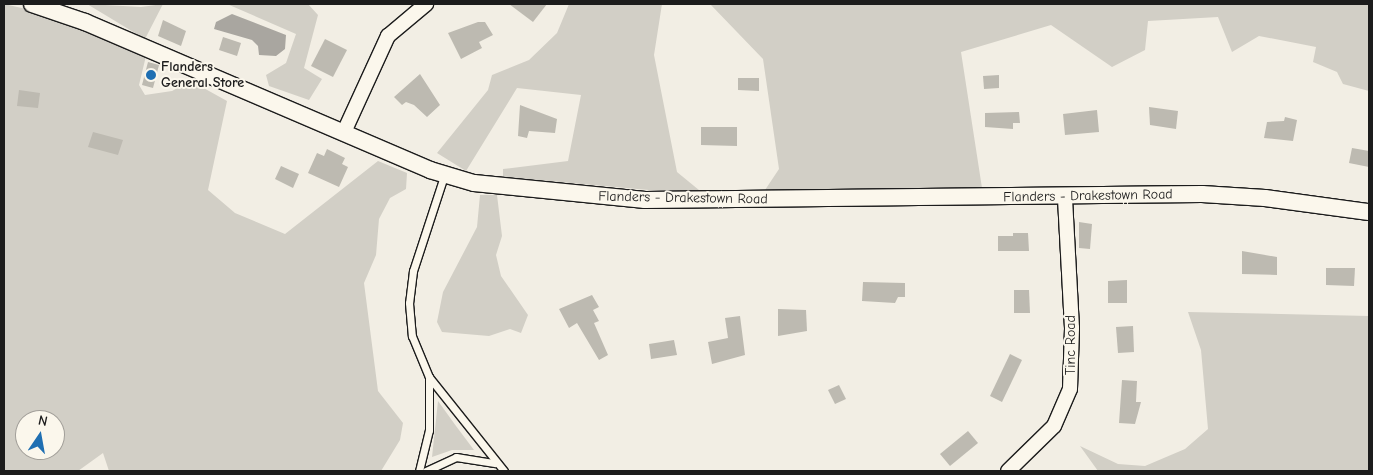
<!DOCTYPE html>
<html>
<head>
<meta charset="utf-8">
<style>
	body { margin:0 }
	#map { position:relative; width:1373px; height:475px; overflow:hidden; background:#f2eee4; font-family:"Comic Neue",sans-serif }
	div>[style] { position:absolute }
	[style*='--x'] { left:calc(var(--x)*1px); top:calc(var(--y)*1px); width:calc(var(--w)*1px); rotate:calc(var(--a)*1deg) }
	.green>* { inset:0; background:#d2cfc6 }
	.water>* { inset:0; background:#a9a6a0 }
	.building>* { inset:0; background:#bdbab1 }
	.roads { filter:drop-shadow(1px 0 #1c1c1c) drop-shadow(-1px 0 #1c1c1c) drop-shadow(0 1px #1c1c1c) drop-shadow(0 -1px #1c1c1c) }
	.service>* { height:7px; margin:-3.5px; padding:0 3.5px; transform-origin:3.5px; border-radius:3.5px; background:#fbf7ec }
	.minor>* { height:14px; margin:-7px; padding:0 7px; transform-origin:7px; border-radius:7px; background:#fbf7ec }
	.tertiary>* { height:16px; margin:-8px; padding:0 8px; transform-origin:8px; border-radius:8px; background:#fbf7ec }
	.dots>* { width:14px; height:14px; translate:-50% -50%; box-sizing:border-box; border:2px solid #fbf7ec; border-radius:50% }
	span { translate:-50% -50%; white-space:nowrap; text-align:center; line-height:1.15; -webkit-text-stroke:4px #fbf7ec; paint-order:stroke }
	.poi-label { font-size:14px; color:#1c1c1c; font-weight:700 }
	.left { translate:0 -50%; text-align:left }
	.street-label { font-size:14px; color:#1c1c1c }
	.frame { position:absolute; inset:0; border:5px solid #1c1c1c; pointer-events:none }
	.north { position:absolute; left:15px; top:410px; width:50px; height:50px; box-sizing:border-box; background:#fbf7ec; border:1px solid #a29f99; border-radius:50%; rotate:12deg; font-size:14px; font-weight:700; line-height:20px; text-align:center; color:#1c1c1c }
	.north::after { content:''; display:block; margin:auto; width:18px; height:22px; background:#1f6fb2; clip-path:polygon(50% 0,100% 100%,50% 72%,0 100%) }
</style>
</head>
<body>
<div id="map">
	<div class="green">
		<i style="clip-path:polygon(evenodd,4px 4px,57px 16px,146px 56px,139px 85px,145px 95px,172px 91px,191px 81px,227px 101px,208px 190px,235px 213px,285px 234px,378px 161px,407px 173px,406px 189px,390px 198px,379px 219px,376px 255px,364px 283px,378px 391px,403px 423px,400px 440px,381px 471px,109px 471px,103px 453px,78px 471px,5px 471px,4px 4px,25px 420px,55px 420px,55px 450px,25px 450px,25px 420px)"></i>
		<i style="clip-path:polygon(87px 4px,141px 7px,163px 4px,145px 39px)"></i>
		<i style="clip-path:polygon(227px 4px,308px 4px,318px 15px,304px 68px,322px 79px,309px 100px,269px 86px,266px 75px,286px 63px,296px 34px)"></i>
		<i style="clip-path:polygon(569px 4px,662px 4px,654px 55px,677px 172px,705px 195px,503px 177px,503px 169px,568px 161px,581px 95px,517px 88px,466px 171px,437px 153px,488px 90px,492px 75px,529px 60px,557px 33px)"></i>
		<i style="clip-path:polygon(710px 4px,1369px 4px,1369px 91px,1343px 84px,1337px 72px,1313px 62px,1316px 47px,1259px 36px,1232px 52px,1218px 17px,1148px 21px,1145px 50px,1112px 67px,1051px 25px,961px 52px,982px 188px,763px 193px,779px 169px,763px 59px)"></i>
		<i style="clip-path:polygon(480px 195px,497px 195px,502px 236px,496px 255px,501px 276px,528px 315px,521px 333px,510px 329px,489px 336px,442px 332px,437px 322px,443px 292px,477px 227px)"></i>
		<i style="clip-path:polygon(1188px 312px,1369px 316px,1369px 471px,1098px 471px,1080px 446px,1118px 464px,1145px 466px,1185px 449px,1208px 429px,1201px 350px)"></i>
		<i style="clip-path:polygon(438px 401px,456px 426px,474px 450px,452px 450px,432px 457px)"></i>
	</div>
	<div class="water">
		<i style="clip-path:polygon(232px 14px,286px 35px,285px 49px,276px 56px,259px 55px,258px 46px,252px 40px,214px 29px,216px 22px)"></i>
	</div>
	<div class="building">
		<i style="clip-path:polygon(509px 4px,547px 4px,533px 22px)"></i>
		<i style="clip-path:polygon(163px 20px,186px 31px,181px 46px,158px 36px)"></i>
		<i style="clip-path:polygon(478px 22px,485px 22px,493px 35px,479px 42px,482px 48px,461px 59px,448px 33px)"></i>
		<i style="clip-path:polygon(223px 37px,241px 43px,237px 56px,219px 50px)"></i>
		<i style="clip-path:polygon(325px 39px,347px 50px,333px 77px,311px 66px)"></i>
		<i style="clip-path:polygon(148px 62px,159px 65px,153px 88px,142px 85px)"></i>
		<i style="clip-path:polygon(420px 74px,440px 105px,427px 117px,414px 105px,406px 102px,402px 105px,394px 97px)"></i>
		<i style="clip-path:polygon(999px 75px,999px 88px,984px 89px,983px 76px)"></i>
		<i style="clip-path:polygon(738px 78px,759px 78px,759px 91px,738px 90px)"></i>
		<i style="clip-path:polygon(19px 90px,40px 93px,38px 108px,17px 106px)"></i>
		<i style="clip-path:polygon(520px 105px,557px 119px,555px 133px,529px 131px,527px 138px,518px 136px)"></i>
		<i style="clip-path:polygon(1149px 107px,1178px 111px,1176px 129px,1150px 125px)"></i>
		<i style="clip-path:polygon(1097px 110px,1099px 132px,1065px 135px,1063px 114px)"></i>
		<i style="clip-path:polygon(1019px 112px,1020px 123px,1013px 123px,1013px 129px,985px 127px,985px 113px)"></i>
		<i style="clip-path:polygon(1285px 117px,1297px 120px,1293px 141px,1264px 138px,1267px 122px,1284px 121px)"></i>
		<i style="clip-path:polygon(701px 127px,737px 127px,737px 146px,701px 145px)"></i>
		<i style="clip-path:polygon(93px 132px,123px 140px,118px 155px,88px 147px)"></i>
		<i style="clip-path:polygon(1352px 148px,1369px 151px,1369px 167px,1349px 163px)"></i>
		<i style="clip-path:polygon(327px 149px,345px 158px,342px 164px,348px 167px,339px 187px,308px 173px,317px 153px,324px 156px)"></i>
		<i style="clip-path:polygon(281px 166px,299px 174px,293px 188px,275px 179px)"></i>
		<i style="clip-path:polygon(1079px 222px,1092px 224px,1090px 249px,1079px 248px)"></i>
		<i style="clip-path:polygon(1013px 233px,1028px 233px,1029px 251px,998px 251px,998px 236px,1013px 236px)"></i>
		<i style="clip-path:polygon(1242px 251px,1277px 257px,1277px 275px,1242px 274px)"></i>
		<i style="clip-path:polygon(1326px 268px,1355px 268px,1354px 286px,1326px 285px)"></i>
		<i style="clip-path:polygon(1127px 280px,1127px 303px,1108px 303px,1108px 281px)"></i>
		<i style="clip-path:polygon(863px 282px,905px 283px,905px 297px,898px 297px,895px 303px,862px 301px)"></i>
		<i style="clip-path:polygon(1014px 290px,1029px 290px,1030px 313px,1014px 313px)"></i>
		<i style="clip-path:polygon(592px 295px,599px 307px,593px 310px,599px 321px,594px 323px,608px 355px,599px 360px,577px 323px,569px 328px,559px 309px)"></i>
		<i style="clip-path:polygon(778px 309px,806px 310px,807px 331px,778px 336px)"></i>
		<i style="clip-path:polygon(740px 316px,745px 355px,712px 364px,708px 342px,728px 338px,725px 318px)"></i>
		<i style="clip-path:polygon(1133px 326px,1134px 352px,1118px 353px,1116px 327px)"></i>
		<i style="clip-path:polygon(674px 340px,677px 355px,651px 359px,649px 344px)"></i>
		<i style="clip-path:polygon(1010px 354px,1022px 360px,1002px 402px,990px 396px)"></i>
		<i style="clip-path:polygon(1122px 380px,1137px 381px,1136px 402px,1141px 402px,1135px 424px,1119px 423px)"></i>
		<i style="clip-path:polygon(839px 385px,846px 399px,835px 404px,828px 390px)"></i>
		<i style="clip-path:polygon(968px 431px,978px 443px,950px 466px,940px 454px)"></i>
	</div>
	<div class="roads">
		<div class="service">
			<i style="--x:444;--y:176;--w:100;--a:108.1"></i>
			<i style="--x:413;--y:271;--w:32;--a:97"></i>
			<i style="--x:409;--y:303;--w:33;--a:85"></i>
			<i style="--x:412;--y:336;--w:44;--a:67.5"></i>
			<i style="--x:429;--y:377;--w:120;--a:51.4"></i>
			<i style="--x:419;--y:471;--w:42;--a:-76.3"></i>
			<i style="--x:429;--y:430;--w:53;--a:-90"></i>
			<i style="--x:426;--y:471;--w:33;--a:-25"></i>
			<i style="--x:456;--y:457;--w:39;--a:9"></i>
		</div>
		<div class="minor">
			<i style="--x:344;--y:132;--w:106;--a:-65.4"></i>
			<i style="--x:388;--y:36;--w:50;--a:-40.1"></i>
			<i style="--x:1008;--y:471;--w:64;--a:-44.4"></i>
			<i style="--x:1054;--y:426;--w:40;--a:-66.6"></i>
			<i style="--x:1070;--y:389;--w:61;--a:-88.1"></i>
			<i style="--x:1072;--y:328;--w:131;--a:-93.1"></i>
		</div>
		<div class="tertiary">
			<i style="--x:32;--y:4;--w:56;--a:18.8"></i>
			<i style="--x:85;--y:22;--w:375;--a:23.2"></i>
			<i style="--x:430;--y:170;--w:46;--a:16.5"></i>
			<i style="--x:474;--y:183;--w:172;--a:5.7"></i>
			<i style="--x:645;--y:200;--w:557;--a:-0.62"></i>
			<i style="--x:1202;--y:194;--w:63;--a:3.6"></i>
			<i style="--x:1265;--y:198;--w:105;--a:7.7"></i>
		</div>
	</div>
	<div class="dots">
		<i style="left:151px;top:75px;background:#1f6fb2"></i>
	</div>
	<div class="poi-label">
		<span class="left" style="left:161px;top:75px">Flanders<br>General Store</span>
	</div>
	<div class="street-label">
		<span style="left:1088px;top:196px;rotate:-1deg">Flanders - Drakestown Road</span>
		<span style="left:683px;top:198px;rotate:1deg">Flanders - Drakestown Road</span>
		<span style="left:1071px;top:345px;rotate:-90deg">Tinc Road</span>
	</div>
	<div class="frame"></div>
	<div class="north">N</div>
</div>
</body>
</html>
